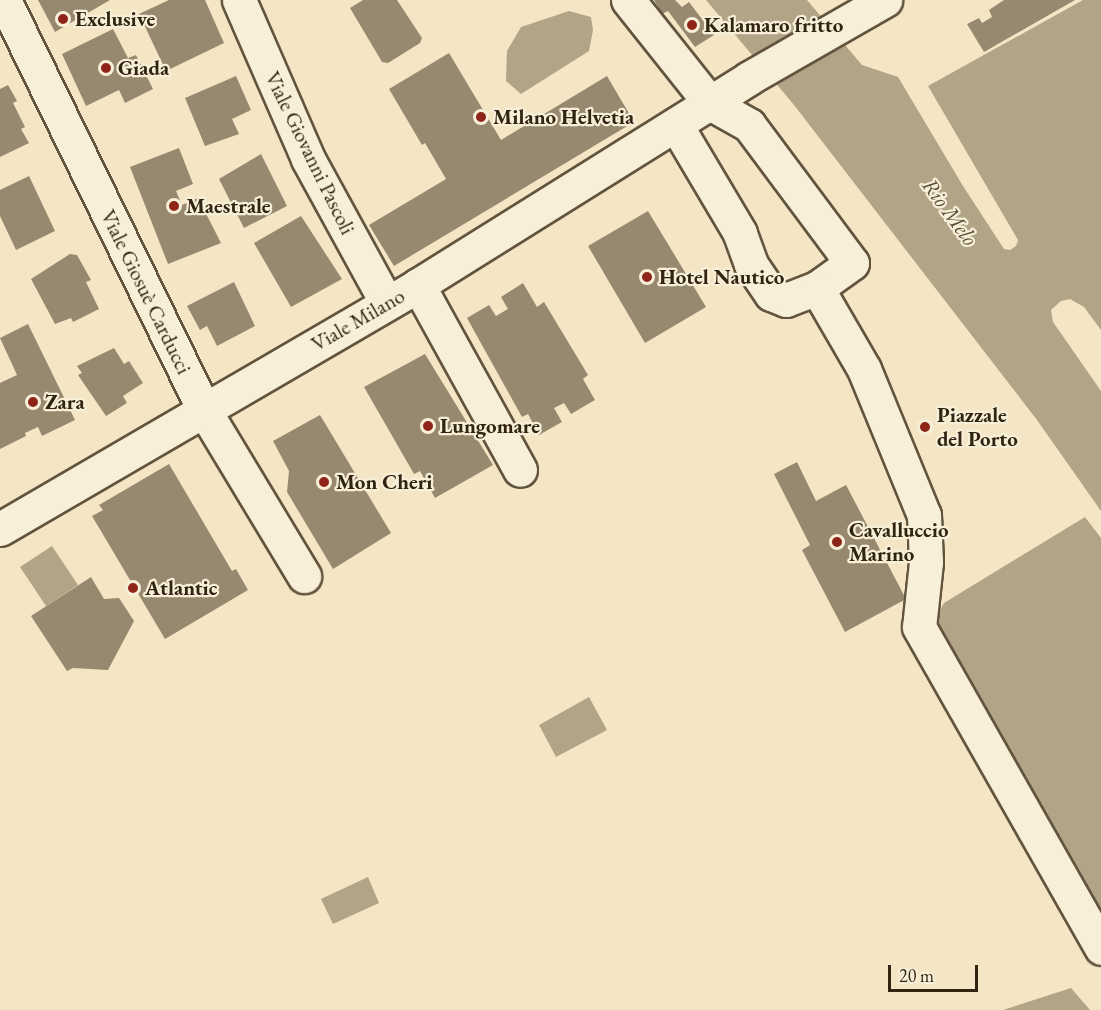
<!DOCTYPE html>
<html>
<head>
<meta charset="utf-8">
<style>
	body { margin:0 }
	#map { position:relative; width:1101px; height:1010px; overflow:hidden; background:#f4e6c4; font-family:"EB Garamond",serif }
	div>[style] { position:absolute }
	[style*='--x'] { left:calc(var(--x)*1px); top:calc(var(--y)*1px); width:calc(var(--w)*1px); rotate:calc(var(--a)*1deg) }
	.water>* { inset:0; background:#b2a487 }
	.building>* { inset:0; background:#96896f }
	.roads { filter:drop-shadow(2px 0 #62543e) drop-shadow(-2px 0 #62543e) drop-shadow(0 2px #62543e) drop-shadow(0 -2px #62543e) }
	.minor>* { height:33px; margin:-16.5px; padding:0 16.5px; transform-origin:16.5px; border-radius:16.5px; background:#f8efd9 }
	.dots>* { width:16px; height:16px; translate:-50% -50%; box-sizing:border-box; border:3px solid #f8efd9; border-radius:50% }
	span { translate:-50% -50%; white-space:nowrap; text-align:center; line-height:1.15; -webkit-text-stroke:4.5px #f8efd9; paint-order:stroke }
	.poi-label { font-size:21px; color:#312412; font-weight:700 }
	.left { translate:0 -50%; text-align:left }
	.street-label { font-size:21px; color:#312412 }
	.water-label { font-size:22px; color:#5e513b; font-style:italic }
	.scale { position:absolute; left:888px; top:965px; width:90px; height:27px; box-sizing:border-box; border:3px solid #312412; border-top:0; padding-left:8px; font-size:18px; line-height:21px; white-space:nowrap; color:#312412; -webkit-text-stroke:4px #f8efd9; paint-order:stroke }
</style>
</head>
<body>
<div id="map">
	<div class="water">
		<i style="clip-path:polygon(706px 0,807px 0,862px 65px,898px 77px,963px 186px,1004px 249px,1010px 250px,1016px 246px,1018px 240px,928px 86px,1083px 0,1101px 0,1101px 330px,1084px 307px,1070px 299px,1061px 301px,1051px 310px,1053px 322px,1101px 391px,1101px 511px,1037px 420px,794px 105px)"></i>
		<i style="clip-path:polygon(569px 11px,591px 17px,593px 30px,589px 51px,521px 94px,506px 81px,507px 51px,521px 27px)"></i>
		<i style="clip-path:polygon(1085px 517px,1101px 538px,1101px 911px,931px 626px,944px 603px)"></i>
		<i style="clip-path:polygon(52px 546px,78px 585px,46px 606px,20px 567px)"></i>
		<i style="clip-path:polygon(589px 697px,607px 730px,556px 757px,539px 725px)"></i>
		<i style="clip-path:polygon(368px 877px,379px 903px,333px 924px,321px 899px)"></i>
		<i style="clip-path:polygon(1071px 988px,1090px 1010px,1003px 1010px)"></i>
	</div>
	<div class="building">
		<i style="clip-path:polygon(38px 0,110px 0,55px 32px)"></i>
		<i style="clip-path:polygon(169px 0,205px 0,224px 43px,166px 71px,139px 14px)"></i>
		<i style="clip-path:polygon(363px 0,397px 0,422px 38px,420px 43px,388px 63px,382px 62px,350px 8px)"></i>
		<i style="clip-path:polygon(654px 0,675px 0,682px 7px,689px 2px,714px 35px,695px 47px,668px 11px,662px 14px)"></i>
		<i style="clip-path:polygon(1004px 0,1075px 0,984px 52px,967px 24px,979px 18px,982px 23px,992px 17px,989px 10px)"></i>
		<i style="clip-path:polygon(113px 29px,128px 58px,136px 55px,153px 89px,125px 103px,119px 90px,86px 106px,62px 54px)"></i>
		<i style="clip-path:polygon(449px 53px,501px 140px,607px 76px,634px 122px,394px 266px,369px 225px,446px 179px,425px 143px,422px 145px,389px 89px)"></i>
		<i style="clip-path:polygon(236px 76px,251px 110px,232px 119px,239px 134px,205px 146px,185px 98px)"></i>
		<i style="clip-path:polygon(8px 85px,17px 101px,13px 103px,25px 127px,21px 129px,29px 143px,0 157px,0 89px)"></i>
		<i style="clip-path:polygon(179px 148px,193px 184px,176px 191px,182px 205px,198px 198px,221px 243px,168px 264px,130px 167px)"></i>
		<i style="clip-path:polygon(261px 154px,287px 206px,244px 228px,219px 179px)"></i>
		<i style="clip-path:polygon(29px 176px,55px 231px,16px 250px,0 216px,0 190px)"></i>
		<i style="clip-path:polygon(648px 211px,706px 307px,645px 343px,588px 246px)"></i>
		<i style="clip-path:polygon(301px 216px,342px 279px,291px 307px,254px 243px)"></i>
		<i style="clip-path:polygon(70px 254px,77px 255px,91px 280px,86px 282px,99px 309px,73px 322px,71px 318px,55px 324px,31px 279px)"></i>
		<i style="clip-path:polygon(234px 282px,255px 326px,217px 346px,207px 326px,200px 330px,187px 306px)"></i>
		<i style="clip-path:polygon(523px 283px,537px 307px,544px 302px,588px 375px,583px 379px,595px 400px,571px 414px,564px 403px,554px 408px,562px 422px,539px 435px,528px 414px,522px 417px,467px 318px,489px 305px,496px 316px,508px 309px,501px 297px)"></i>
		<i style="clip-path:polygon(28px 324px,75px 420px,42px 436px,38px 427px,25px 433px,26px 436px,0 449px,0 383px,17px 375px,0 338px)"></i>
		<i style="clip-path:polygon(114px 348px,124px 364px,129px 361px,143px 383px,123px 396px,127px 403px,106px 416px,78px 375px,82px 373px,77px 366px)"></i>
		<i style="clip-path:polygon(425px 354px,493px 465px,435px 498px,420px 471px,414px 474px,364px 387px)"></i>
		<i style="clip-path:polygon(320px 415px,391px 533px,333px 569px,287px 492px,289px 471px,273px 441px)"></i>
		<i style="clip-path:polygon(797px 462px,816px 501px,846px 485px,906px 599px,845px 632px,802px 550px,810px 545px,774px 474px)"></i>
		<i style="clip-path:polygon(169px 464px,232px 571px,236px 569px,248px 590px,165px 639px,92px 516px,103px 510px,99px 505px)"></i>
		<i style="clip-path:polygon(91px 577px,104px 599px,119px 598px,134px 621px,108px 670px,73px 668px,67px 671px,31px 616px)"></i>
	</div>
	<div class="roads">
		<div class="minor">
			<i style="--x:4;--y:0;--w:456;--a:64"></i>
			<i style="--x:204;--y:410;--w:194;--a:58.9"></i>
			<i style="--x:239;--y:0;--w:173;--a:66.5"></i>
			<i style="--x:308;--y:159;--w:164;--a:61.3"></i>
			<i style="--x:628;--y:0;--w:132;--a:51.5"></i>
			<i style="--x:710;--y:103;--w:45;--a:29.4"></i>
			<i style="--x:749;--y:125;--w:172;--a:53.3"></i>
			<i style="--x:852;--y:263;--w:43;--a:144.5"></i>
			<i style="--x:817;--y:288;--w:33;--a:159"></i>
			<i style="--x:786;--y:300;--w:16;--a:-158"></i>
			<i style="--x:771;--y:294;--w:36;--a:-124"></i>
			<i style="--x:751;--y:264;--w:33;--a:-110"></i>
			<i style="--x:740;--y:233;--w:126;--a:-120.7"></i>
			<i style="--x:418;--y:285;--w:211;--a:61.1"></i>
			<i style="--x:817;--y:288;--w:94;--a:59.9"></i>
			<i style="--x:864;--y:369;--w:158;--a:67.7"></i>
			<i style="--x:924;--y:515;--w:47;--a:87.6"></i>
			<i style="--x:926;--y:562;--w:65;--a:96.1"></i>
			<i style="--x:919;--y:627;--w:369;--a:60.4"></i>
			<i style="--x:0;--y:529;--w:471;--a:-30.2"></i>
			<i style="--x:407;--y:292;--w:403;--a:-32"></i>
			<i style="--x:749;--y:78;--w:157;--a:-29.8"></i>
		</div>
	</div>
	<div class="dots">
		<i style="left:63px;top:19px;background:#8f2418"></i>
		<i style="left:692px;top:25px;background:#8f2418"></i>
		<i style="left:106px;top:68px;background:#8f2418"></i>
		<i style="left:481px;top:117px;background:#8f2418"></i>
		<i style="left:174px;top:206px;background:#8f2418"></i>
		<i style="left:647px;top:277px;background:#8f2418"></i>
		<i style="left:33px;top:402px;background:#8f2418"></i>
		<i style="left:428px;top:426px;background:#8f2418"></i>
		<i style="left:925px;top:427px;background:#8f2418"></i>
		<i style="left:324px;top:482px;background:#8f2418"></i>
		<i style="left:837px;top:542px;background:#8f2418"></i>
		<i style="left:133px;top:588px;background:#8f2418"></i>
	</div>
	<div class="poi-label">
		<span class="left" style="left:75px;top:19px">Exclusive</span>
		<span class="left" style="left:704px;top:25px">Kalamaro fritto</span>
		<span class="left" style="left:118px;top:68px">Giada</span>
		<span class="left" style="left:493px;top:117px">Milano Helvetia</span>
		<span class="left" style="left:186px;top:206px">Maestrale</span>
		<span class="left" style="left:659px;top:277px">Hotel Nautico</span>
		<span class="left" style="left:45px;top:402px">Zara</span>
		<span class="left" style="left:937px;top:427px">Piazzale<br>del Porto</span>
		<span class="left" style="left:440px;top:426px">Lungomare</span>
		<span class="left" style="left:336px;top:482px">Mon Cheri</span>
		<span class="left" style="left:849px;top:542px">Cavalluccio<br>Marino</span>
		<span class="left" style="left:145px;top:588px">Atlantic</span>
	</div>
	<div class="street-label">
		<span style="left:310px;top:153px;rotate:64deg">Viale Giovanni Pascoli</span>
		<span style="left:146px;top:292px;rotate:64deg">Viale Giosuè Carducci</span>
		<span style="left:358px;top:320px;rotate:-30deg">Viale Milano</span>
	</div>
	<div class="water-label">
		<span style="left:950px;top:212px;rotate:54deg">Rio Melo</span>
	</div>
	<div class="scale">20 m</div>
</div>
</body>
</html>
